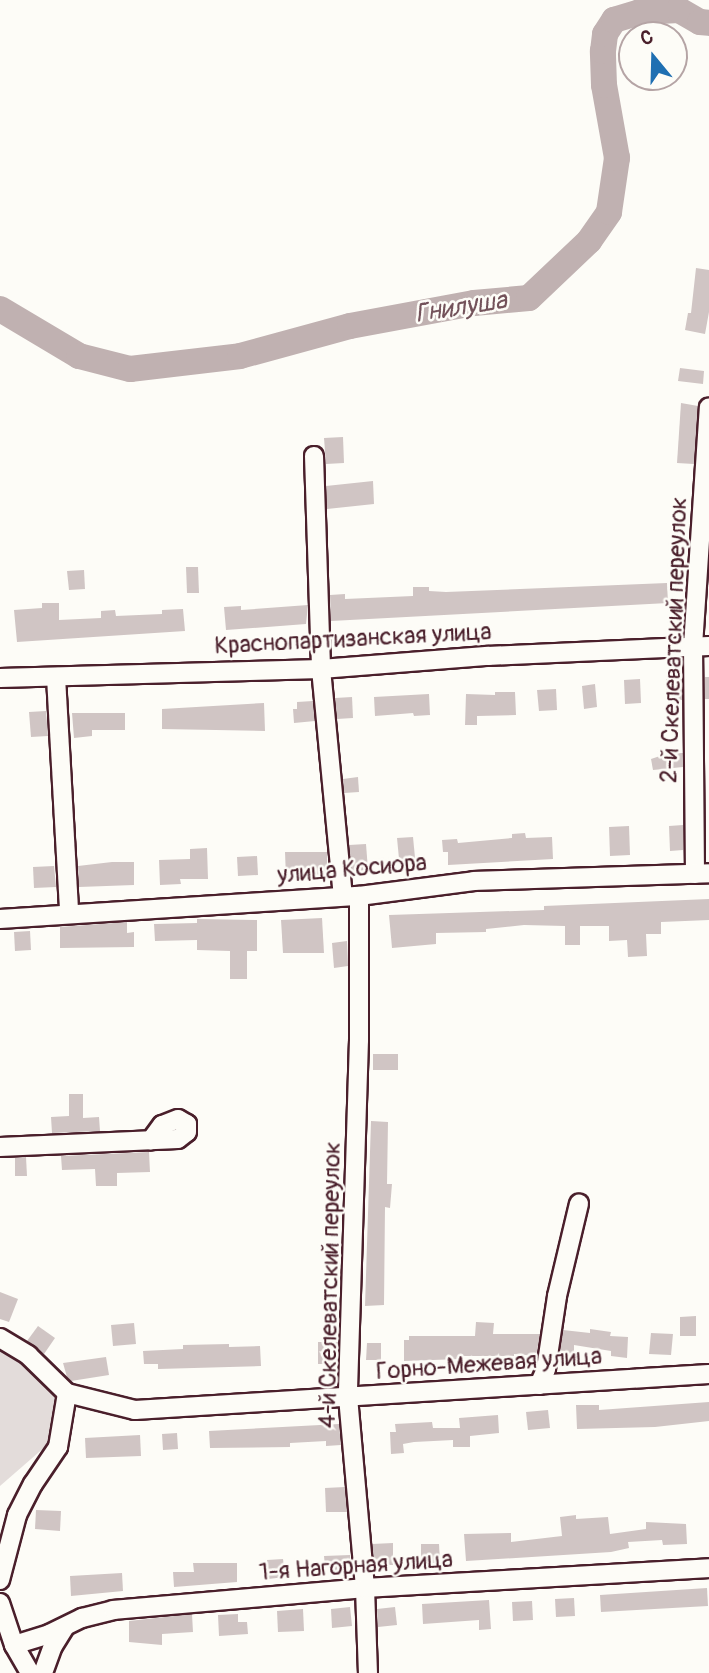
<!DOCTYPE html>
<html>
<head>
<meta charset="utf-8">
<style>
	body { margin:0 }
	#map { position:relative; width:709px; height:1673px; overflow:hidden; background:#fdfcf7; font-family:Pangolin,sans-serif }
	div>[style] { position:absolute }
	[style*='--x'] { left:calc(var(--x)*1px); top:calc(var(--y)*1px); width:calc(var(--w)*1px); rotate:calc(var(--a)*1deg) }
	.green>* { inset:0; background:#e3dcda }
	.river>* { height:26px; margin:-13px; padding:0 13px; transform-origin:13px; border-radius:13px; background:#c0b1b1 }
	.building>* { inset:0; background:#d0c5c4 }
	.roads { filter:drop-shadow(2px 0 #4a1f2b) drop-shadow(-2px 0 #4a1f2b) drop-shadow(0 2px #4a1f2b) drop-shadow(0 -2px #4a1f2b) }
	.minor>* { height:18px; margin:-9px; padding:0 9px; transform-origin:9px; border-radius:9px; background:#fdfcf7 }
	span { translate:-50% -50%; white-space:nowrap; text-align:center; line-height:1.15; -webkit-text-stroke:5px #fdfcf7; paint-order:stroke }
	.street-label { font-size:24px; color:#4a1f2b }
	.water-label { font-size:26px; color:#73525a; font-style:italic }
	.north { position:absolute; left:618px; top:21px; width:70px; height:70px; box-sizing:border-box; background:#fdfcf7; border:2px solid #b5a4a5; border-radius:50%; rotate:341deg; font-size:19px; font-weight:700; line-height:28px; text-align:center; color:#4a1f2b }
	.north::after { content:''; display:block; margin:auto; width:24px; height:32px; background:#1f6fb2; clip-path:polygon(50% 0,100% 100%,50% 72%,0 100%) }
</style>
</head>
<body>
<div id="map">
	<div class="green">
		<i style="clip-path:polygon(0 1349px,24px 1362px,58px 1396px,52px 1437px,46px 1446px,0 1486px)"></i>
	</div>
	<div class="river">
		<i style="--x:0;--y:309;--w:92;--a:30.7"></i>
		<i style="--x:79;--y:356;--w:53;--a:14.3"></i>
		<i style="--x:130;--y:369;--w:111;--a:-6.7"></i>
		<i style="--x:240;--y:356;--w:114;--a:-15.3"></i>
		<i style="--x:350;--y:326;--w:126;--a:-10.5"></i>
		<i style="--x:474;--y:303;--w:55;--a:-5.2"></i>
		<i style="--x:529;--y:298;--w:83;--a:-43.5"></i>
		<i style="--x:589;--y:241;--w:35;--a:-55"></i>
		<i style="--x:609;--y:212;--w:55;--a:-81.6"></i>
		<i style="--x:617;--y:158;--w:74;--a:-100.1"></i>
		<i style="--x:604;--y:85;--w:34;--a:-92"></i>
		<i style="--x:603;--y:51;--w:17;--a:-83"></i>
		<i style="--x:605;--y:34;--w:17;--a:-57"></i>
		<i style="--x:614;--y:20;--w:27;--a:-17"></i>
		<i style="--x:640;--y:12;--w:39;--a:-3"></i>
		<i style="--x:679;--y:10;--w:24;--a:30"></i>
		<i style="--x:700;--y:22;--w:9;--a:6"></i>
	</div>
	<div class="building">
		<i style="clip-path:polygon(696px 268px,709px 270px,709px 312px,705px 334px,685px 330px,688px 313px,691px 313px)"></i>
		<i style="clip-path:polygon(680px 368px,704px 371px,703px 384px,678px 381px)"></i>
		<i style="clip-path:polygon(681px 403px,698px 406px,694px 464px,677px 463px)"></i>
		<i style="clip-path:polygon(343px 437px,344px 463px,326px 464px,324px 438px)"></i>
		<i style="clip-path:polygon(373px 481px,374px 504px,327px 509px,326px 486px)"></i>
		<i style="clip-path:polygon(186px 567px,198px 567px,199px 593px,187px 593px)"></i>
		<i style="clip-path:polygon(84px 570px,85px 589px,69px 590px,67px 571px)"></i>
		<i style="clip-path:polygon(667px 583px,668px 603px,331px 621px,330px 595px,345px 594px,345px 599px,413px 596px,413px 587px,429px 587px,429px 591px,446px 592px)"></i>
		<i style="clip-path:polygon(42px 603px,59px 603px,59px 620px,101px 618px,101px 611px,115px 610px,116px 616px,162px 614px,162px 610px,183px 609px,185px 631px,17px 642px,14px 610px,42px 608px)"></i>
		<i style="clip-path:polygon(308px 605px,306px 624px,226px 630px,224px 607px,241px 606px,241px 610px)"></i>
		<i style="clip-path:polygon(705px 677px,709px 677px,709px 699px,705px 699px)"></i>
		<i style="clip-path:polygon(640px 679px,641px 703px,625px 704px,624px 680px)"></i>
		<i style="clip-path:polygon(666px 679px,682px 679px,682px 700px,667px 700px)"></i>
		<i style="clip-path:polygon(595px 684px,597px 707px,584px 709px,582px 686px)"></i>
		<i style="clip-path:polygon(556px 689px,557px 710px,539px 711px,537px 690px)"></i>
		<i style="clip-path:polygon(495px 692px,515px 692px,516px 715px,477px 716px,477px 725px,465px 725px,466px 694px,495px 695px)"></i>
		<i style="clip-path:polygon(429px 694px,430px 715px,414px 716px,413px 713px,375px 716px,374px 697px)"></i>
		<i style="clip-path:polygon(352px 697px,353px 718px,337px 719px,335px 698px)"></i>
		<i style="clip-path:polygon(313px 701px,315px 721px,294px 723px,293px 709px,297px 709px,297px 702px)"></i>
		<i style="clip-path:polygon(264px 703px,265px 731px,162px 729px,162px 709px)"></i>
		<i style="clip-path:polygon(46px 711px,48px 736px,31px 737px,29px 712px)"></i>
		<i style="clip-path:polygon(72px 713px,125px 713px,125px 730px,92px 730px,92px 736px,74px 738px)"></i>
		<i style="clip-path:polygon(669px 753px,683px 753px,683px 767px,653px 770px,651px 759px)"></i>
		<i style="clip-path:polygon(358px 777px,359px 792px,344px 793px,343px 779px)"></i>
		<i style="clip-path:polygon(683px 825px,683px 850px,670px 851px,669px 826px)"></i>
		<i style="clip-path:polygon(629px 826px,630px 855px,610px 856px,609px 827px)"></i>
		<i style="clip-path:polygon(525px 833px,526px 838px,552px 837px,553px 859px,448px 865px,448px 852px,443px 852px,442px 840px,457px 839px,458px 843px,512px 838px,512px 834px)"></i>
		<i style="clip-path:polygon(413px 837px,416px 868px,400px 869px,397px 838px)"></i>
		<i style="clip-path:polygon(366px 844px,368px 870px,352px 872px,349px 845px)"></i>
		<i style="clip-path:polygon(207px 848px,208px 879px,180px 879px,181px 884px,160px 885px,159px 860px,190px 859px,190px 849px)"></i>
		<i style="clip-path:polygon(285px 852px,327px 852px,327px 876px,286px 877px)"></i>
		<i style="clip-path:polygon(257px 856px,258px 875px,238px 876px,237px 857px)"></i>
		<i style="clip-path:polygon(112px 862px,134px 862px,134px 885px,79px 887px,78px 866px)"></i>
		<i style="clip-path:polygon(33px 867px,54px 866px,56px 887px,34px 888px)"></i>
		<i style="clip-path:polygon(709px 899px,709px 920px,661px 922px,661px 934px,646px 934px,647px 956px,628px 957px,627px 940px,609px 941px,609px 926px,580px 926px,580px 945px,565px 945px,565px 926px,524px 925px,486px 929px,486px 932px,436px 933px,436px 944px,392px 948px,389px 915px,544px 910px,544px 906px)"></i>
		<i style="clip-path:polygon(322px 918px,324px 953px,283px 953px,281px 920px)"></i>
		<i style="clip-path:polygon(197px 919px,257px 920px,257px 951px,247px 951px,247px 979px,230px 979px,230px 951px,197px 950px,197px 940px,155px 941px,154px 924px,197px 923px)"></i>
		<i style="clip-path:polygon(127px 922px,127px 933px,134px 932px,134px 947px,60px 948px,60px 927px)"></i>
		<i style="clip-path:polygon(30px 931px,31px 950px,15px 951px,14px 932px)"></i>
		<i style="clip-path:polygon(347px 941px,348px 966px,334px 968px,332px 943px)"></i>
		<i style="clip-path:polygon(373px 1054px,398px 1054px,398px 1070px,373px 1070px)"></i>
		<i style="clip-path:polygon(69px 1094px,83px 1094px,83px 1118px,99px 1117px,100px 1131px,52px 1133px,51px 1117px,69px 1116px)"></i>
		<i style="clip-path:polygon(371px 1121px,388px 1122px,387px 1184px,392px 1184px,390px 1208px,385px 1207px,384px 1305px,365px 1306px)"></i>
		<i style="clip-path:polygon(149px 1152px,150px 1172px,117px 1173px,117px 1186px,96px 1186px,95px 1169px,62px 1170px,61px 1156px)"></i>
		<i style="clip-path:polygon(26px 1157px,27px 1176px,15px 1176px,15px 1158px)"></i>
		<i style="clip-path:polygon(0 1292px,18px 1299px,9px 1322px,0 1319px)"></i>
		<i style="clip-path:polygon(696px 1316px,696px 1336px,680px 1336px,680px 1317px)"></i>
		<i style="clip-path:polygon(476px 1322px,494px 1323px,493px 1334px,540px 1334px,536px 1356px,514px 1354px,514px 1356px,461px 1356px,461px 1359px,404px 1361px,404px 1340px,409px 1340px,409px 1336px,475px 1336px)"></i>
		<i style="clip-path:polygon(134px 1323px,136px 1344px,113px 1346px,111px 1325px)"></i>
		<i style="clip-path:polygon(38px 1326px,55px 1338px,44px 1354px,27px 1341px)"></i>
		<i style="clip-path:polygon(590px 1329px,611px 1332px,610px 1336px,628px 1337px,627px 1358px,611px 1356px,611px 1351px,574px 1345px,574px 1354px,560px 1353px,563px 1330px,590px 1333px)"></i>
		<i style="clip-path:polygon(651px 1333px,673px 1334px,671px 1355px,649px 1354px)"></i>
		<i style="clip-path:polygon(318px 1342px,338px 1342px,337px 1364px,318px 1364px)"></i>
		<i style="clip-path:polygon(367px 1343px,381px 1343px,381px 1360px,366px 1360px)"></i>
		<i style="clip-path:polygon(229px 1344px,229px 1347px,260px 1346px,261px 1366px,158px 1369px,158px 1364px,144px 1364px,143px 1351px,183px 1349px,183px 1345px)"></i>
		<i style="clip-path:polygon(106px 1357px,109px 1375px,71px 1381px,67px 1377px,63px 1363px)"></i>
		<i style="clip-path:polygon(709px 1402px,709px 1421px,655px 1427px,577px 1429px,576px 1405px,599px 1405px,599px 1410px)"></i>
		<i style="clip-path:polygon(548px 1410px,550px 1428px,528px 1430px,526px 1412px)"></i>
		<i style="clip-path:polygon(498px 1415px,499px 1433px,470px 1436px,470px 1447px,453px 1447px,453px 1440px,414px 1442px,403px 1444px,404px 1453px,391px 1454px,390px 1432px,396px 1432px,395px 1424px,432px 1422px,433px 1428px,460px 1428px,459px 1418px)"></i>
		<i style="clip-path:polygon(339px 1424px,341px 1445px,326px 1446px,326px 1441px,290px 1443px,290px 1447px,210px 1448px,209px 1431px)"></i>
		<i style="clip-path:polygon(177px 1433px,178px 1449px,163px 1450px,162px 1434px)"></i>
		<i style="clip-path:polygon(140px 1435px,141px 1456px,86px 1458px,85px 1438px)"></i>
		<i style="clip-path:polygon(345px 1487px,347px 1512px,326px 1512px,325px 1488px)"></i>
		<i style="clip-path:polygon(36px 1510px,61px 1511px,60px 1531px,35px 1529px)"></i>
		<i style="clip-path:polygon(576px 1515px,576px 1519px,608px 1517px,610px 1534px,646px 1529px,646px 1522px,686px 1524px,687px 1544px,663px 1545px,662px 1540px,628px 1542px,629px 1548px,611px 1552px,466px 1561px,464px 1534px,511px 1533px,511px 1542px,562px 1536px,560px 1517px)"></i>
		<i style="clip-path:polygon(393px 1543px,393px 1565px,374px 1565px,372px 1544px)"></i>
		<i style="clip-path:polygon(421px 1544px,439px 1544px,440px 1563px,421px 1563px)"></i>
		<i style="clip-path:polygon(350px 1555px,350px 1574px,333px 1575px,333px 1567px,325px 1567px,324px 1556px)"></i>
		<i style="clip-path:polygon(283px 1559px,285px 1577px,268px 1579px,267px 1560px)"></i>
		<i style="clip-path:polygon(193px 1563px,237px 1563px,237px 1582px,174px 1587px,173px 1572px,194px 1572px)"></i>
		<i style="clip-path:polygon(122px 1573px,123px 1591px,71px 1596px,70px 1576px)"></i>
		<i style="clip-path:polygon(707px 1588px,708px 1606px,601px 1612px,600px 1595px)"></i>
		<i style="clip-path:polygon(574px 1598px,575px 1616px,556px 1617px,555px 1599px)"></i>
		<i style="clip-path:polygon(489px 1600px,491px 1629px,479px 1630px,479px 1620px,423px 1624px,422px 1604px)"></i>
		<i style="clip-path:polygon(532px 1601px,533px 1620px,513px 1621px,512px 1602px)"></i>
		<i style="clip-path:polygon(350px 1607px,352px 1626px,332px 1628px,331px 1609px)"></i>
		<i style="clip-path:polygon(395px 1607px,397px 1625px,378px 1627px,377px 1609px)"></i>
		<i style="clip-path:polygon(303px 1609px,304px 1631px,278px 1632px,277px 1611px)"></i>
		<i style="clip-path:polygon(192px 1614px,193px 1632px,162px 1634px,162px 1645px,129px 1642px,129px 1621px)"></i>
		<i style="clip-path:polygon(238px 1614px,238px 1622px,247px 1622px,248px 1634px,219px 1636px,218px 1615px)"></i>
	</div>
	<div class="roads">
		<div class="minor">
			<i style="--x:314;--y:456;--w:213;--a:88.1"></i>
			<i style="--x:321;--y:669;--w:228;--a:84.5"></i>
			<i style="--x:56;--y:677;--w:236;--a:86.8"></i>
			<i style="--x:0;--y:678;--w:321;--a:-1.6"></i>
			<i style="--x:321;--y:669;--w:168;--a:-4.5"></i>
			<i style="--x:488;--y:656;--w:221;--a:-2.6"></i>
			<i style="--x:695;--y:874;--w:228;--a:-90.5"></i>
			<i style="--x:693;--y:646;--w:239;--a:-86.2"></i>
			<i style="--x:359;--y:896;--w:144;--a:90"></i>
			<i style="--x:359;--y:1040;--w:357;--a:91.8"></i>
			<i style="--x:348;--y:1397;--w:192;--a:84.9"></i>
			<i style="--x:365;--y:1588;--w:85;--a:88"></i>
			<i style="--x:0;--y:919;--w:360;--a:-3.7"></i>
			<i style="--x:359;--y:896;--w:116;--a:-7.4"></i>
			<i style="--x:474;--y:881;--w:235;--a:-1.9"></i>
			<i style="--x:0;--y:1147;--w:178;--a:-2.6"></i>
			<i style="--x:178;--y:1139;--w:11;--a:-38"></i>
			<i style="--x:187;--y:1132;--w:8;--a:-90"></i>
			<i style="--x:187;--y:1124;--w:10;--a:-151"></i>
			<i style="--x:178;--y:1119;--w:17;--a:159"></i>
			<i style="--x:162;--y:1125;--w:19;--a:126"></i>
			<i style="--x:0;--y:1338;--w:33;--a:31"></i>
			<i style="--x:28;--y:1355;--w:54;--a:44.3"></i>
			<i style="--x:67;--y:1393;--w:70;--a:14"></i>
			<i style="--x:135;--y:1410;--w:575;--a:-3.59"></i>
			<i style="--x:539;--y:1385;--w:17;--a:-66"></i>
			<i style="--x:546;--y:1369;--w:74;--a:-81.4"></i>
			<i style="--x:557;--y:1296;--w:95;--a:-76.6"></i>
			<i style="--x:0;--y:1580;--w:67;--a:-75.3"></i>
			<i style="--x:17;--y:1515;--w:35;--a:-63"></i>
			<i style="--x:33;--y:1484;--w:45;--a:-56"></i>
			<i style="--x:58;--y:1447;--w:55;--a:-80.5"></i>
			<i style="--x:0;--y:1603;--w:44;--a:71.6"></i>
			<i style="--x:14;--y:1645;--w:32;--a:60"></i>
			<i style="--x:14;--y:1645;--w:37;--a:-17"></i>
			<i style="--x:49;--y:1634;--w:37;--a:-26"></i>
			<i style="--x:82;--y:1618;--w:32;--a:-14"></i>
			<i style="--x:113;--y:1610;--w:253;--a:-5"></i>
			<i style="--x:365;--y:1588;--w:345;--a:-3.3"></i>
			<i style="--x:43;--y:1673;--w:29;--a:-70"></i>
			<i style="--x:53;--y:1646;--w:22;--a:-58"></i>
		</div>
	</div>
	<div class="street-label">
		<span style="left:353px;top:639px;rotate:-3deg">Краснопартизанская улица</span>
		<span style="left:674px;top:640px;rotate:-88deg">2-й Скелеватский переулок</span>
		<span style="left:352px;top:869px;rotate:-5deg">улица Косиора</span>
		<span style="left:330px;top:1285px;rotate:-89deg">4-й Скелеватский переулок</span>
		<span style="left:489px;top:1364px;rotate:-4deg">Горно-Межевая улица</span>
		<span style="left:356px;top:1566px;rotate:-4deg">1-я Нагорная улица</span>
	</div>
	<div class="water-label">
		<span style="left:461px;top:308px;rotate:-9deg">Гнилуша</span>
	</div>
	<div class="north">С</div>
</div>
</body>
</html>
